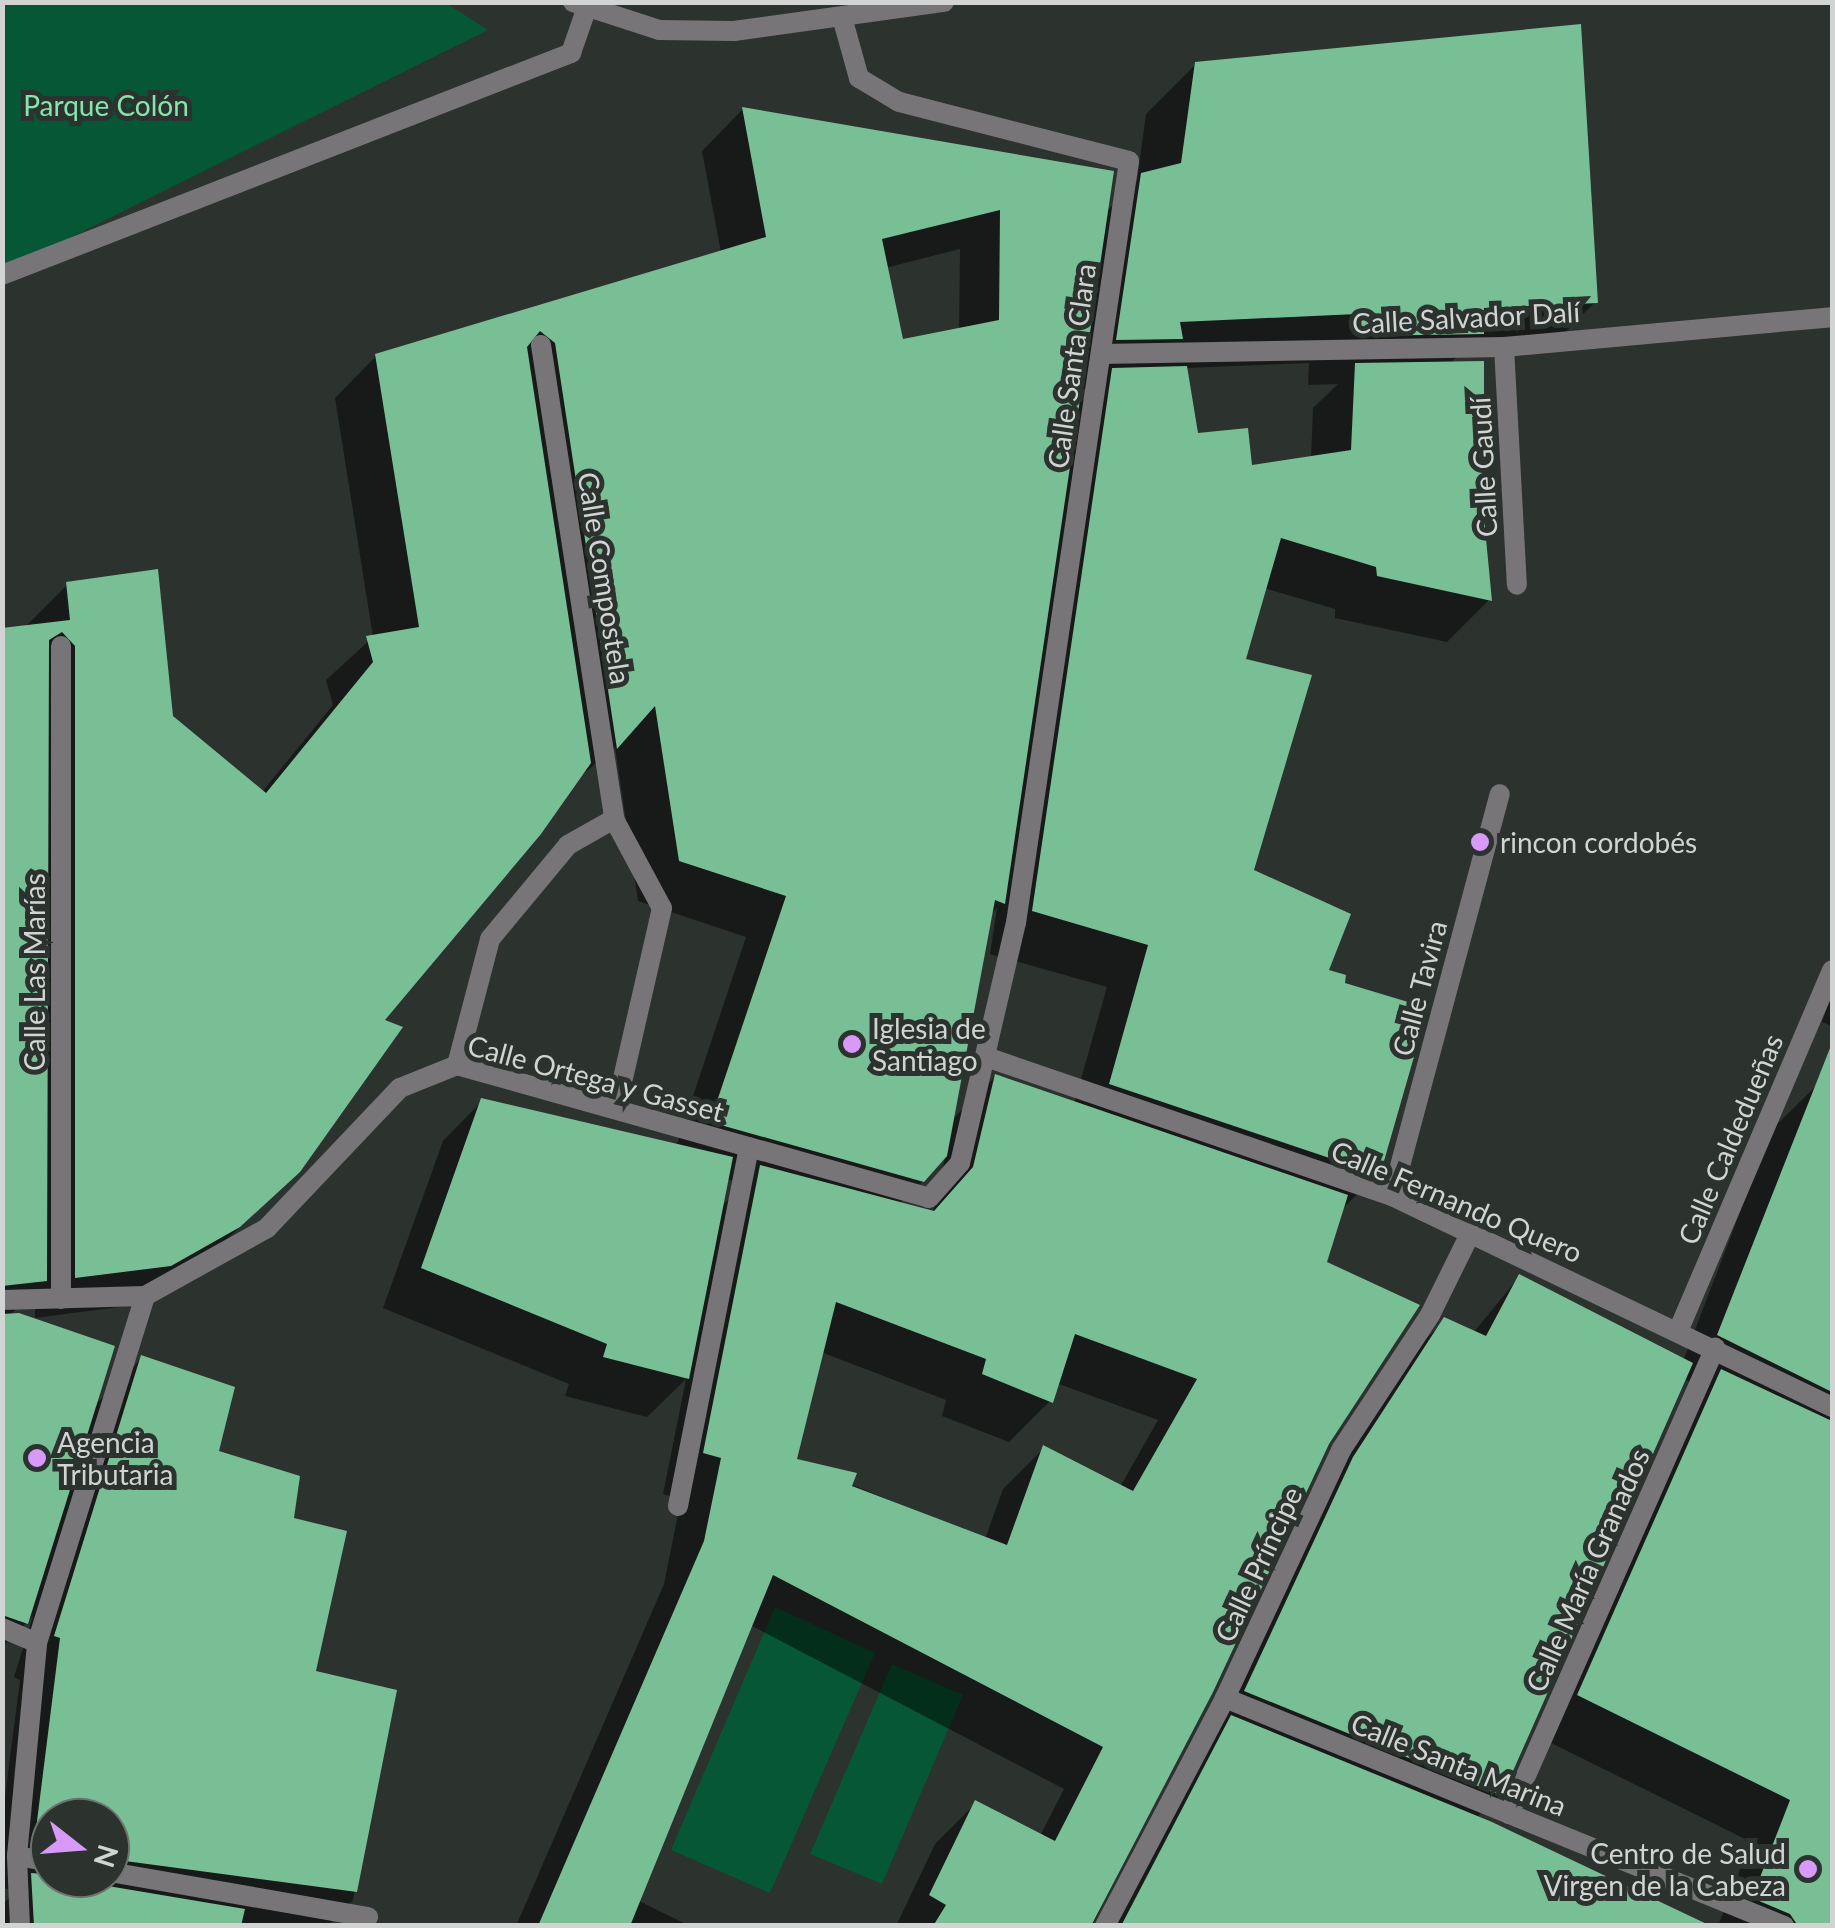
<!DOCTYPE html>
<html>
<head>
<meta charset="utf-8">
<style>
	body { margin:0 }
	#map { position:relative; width:1835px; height:1928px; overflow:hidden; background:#2c322e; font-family:Lato,sans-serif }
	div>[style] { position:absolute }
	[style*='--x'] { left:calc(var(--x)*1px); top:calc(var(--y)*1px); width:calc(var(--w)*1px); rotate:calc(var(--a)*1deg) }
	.green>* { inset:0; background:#065735 }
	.shadow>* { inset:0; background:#0007 }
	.building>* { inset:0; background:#78bf96 }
	.service>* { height:20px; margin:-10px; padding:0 10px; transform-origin:10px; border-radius:10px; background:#777578 }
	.pedestrian>* { height:20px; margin:-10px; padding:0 10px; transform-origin:10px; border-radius:10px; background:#777578 }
	.minor>* { height:20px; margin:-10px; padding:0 10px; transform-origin:10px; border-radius:10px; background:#777578 }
	.dots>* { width:28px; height:28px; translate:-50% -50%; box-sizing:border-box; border:5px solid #2c322e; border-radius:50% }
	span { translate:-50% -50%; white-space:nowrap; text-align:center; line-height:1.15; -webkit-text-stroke:10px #2c322e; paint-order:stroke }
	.park-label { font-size:28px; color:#83e6af }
	.street-label { font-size:28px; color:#d1d4d2 }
	.poi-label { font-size:28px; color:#d1d4d2 }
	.left { translate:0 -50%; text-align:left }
	.right { translate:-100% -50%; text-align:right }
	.frame { position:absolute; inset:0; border:5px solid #d1d4d2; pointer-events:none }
	.north { position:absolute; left:30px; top:1798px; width:100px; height:100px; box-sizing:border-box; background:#2c322e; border:2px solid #6e7370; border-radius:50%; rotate:107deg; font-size:28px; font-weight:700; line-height:40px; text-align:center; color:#d1d4d2 }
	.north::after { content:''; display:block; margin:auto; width:35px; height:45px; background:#d89af8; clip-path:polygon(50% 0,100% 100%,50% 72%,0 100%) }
</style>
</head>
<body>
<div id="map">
	<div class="green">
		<i style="clip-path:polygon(3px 3px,446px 3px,488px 30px,3px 271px)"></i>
		<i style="clip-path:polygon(775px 1607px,875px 1653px,770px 1893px,671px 1850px)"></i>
		<i style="clip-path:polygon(892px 1664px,963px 1695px,882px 1884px,810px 1854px)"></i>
	</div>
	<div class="shadow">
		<i style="clip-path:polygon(evenodd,1196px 64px,1595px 302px,1546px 352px,1458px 356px,1449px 364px,1481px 518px,1489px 600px,1447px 642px,1335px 618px,1335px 609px,1264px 588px,1242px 661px,1251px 871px,1325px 972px,1378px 1174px,1340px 1211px,1324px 1263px,1326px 1443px,1092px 1926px,896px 1926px,935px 1844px,976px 1803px,1040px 1836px,1064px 1789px,750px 1625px,637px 1900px,690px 1926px,516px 1926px,664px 1584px,681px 1499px,663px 1494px,686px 1379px,647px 1417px,565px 1396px,569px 1384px,383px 1308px,443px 1141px,482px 1101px,675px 1150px,746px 937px,638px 901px,615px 747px,575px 781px,381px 1021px,299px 1170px,256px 1212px,196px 1268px,127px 1306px,35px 1318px,35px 1290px,10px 1315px,94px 1406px,142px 1358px,216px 1452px,291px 1519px,313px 1673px,394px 1692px,353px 1900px,328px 1926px,2px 1926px,2px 1820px,20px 1680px,14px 1677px,33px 1616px,2px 1647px,2px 631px,26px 626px,67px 585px,171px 717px,262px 792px,333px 705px,326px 680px,373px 637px,335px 398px,376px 356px,721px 253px,702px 151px,742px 110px,1111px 173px,1105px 213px,1137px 181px,1146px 114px,1196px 64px,960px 249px,959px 331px,901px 342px,885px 268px,960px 249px,1196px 64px,1309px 363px,1308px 385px,1338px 384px,1313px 408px,1311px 459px,1250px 468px,1196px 436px,1185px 368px,1309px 363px,1196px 64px,1095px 388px,1076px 407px,1079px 389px,1095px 388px,1196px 64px,997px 908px,990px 954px,1107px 987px,1074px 1104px,995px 1077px,951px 1121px,990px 915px,997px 908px,1196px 64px,946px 1154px,933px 1211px,899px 1204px,923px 1181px,946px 1154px,1196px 64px,726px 1179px,744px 1184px,721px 1207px,726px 1179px,1196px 64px,821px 1352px,946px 1400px,942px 1416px,1009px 1442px,1050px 1401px,1056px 1383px,1158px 1420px,1120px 1487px,1044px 1448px,1003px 1489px,985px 1539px,794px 1461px,821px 1352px,1196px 64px,50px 1818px,110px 1818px,110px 1878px,50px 1878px,50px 1818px,1196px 64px,3px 1888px,16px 1891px,3px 1904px,3px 1888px)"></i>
		<i style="clip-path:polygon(1832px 994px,1832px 1026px,1822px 1022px)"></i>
		<i style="clip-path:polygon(1814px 1088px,1832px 1094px,1832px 1926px,1718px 1926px,1751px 1842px,1537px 1736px,1704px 1389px,1684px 1379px,1500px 1795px,1476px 1818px,1703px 1926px,1103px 1926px,1191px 1760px,1220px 1730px,1211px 1726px,1319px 1494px,1410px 1355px,1445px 1320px,1473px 1333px,1519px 1277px,1683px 1361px,1772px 1129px)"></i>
	</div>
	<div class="building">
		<i style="clip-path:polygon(1581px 24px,1598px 303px,1484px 308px,1484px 334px,1356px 336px,1357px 314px,1180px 322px,1183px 339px,1116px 340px,1141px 173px,1181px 163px,1195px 62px)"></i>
		<i style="clip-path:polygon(evenodd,742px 107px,1114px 171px,1005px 904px,995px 900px,947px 1156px,924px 1182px,710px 1122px,786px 896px,679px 861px,655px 706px,617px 749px,555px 343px,540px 331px,527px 347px,591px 763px,541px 834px,385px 1020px,403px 1027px,300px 1172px,240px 1227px,171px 1266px,75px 1278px,75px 646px,62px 632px,49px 640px,47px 1281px,2px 1286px,2px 628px,70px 620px,66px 582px,158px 569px,173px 716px,266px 793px,373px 662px,366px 636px,419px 627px,375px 354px,766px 237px,742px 107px,1000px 210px,999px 320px,903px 339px,882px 239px,1000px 210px)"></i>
		<i style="clip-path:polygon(1484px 361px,1484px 518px,1492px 601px,1377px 576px,1376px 567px,1281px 538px,1246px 659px,1312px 675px,1254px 870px,1351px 914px,1329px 970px,1346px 975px,1345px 983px,1428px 1008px,1380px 1175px,1109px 1084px,1148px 945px,1032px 911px,1112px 368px,1187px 366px,1198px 433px,1248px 428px,1252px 465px,1351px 450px,1355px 363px)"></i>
		<i style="clip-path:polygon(1832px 1043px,1832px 1392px,1717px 1335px)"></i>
		<i style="clip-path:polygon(evenodd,995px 1074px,1348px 1195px,1327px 1262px,1420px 1305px,1329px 1444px,1213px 1692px,1091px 1926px,933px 1926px,946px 1905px,929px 1895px,975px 1800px,1055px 1841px,1103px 1747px,773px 1575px,630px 1926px,538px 1926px,704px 1541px,721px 1458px,703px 1453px,760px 1165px,934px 1211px,973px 1167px,995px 1074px,836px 1302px,986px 1359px,982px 1374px,1053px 1403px,1075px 1334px,1197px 1379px,1133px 1491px,1043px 1445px,1007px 1545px,852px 1486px,857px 1473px,797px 1459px,836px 1302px)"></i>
		<i style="clip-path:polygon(481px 1098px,733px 1157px,689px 1379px,603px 1357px,607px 1344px,421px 1268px)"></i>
		<i style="clip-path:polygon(1519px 1274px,1693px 1363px,1502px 1796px,1244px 1691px,1353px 1457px,1444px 1317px,1486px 1336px)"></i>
		<i style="clip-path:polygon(19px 1313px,115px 1346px,28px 1624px,2px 1615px,2px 1314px)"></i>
		<i style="clip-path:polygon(141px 1355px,235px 1387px,219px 1451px,300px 1476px,294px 1518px,347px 1531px,316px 1671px,397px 1690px,357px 1892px,110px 1859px,110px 1818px,50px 1818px,50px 1848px,34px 1845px,60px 1638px,54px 1636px)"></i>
		<i style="clip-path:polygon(1721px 1369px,1832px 1421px,1832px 1926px,1798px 1926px,1790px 1914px,1752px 1898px,1790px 1800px,1577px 1695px)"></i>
		<i style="clip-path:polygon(1231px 1715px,1492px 1822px,1711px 1926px,1121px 1926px)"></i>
		<i style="clip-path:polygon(31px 1873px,98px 1878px,108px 1886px,245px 1909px,241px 1926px,34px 1926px)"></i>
	</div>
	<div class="service">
		<i style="--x:2;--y:275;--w:611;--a:-21.31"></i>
		<i style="--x:571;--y:53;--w:46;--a:-70.8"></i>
	</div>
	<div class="pedestrian">
		<i style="--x:1392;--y:1196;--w:416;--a:-75"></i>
		<i style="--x:1679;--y:1329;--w:390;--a:-66.9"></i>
		<i style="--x:678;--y:1506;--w:366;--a:-78.8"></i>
		<i style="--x:17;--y:1856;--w:34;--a:10"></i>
		<i style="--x:110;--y:1872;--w:262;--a:9.9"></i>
	</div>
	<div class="minor">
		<i style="--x:573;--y:2;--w:90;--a:18"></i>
		<i style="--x:659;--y:30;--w:75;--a:0.8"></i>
		<i style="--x:734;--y:31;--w:212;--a:-7.9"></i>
		<i style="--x:541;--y:345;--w:480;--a:81.2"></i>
		<i style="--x:1504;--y:347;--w:238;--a:86.9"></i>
		<i style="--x:1101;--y:354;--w:403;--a:-1"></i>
		<i style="--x:1504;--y:347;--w:329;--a:-5.2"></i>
		<i style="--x:989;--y:1058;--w:426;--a:18.9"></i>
		<i style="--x:1392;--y:1196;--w:488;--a:25.6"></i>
		<i style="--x:457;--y:1065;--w:130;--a:-75.3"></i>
		<i style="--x:490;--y:939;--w:122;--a:-50.3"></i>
		<i style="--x:568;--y:845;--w:53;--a:-29.5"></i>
		<i style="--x:614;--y:819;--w:101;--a:61.7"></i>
		<i style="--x:662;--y:908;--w:206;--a:102.9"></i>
		<i style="--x:61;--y:1299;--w:653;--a:-90"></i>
		<i style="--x:2;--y:1300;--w:143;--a:-1.6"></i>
		<i style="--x:145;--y:1296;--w:140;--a:-29.1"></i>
		<i style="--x:267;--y:1228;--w:193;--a:-46.5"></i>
		<i style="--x:400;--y:1088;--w:61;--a:-22"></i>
		<i style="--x:457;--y:1065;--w:490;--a:15.7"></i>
		<i style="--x:929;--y:1198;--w:47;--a:-48.5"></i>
		<i style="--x:960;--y:1163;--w:246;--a:-76.9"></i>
		<i style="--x:1016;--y:923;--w:770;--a:-81.56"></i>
		<i style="--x:1129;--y:161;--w:237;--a:-165.6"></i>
		<i style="--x:899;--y:102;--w:47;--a:-149"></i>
		<i style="--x:859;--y:78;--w:63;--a:-105.6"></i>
		<i style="--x:2;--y:1628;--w:38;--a:23"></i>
		<i style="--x:1225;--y:1698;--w:604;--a:22.19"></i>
		<i style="--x:1509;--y:1814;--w:510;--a:-66.15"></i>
		<i style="--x:20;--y:1926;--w:70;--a:-92.5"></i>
		<i style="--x:17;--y:1856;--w:214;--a:-84.6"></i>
		<i style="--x:37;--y:1643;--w:363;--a:-72.7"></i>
		<i style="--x:1105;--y:1926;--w:258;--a:-62.2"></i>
		<i style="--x:1225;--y:1698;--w:274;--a:-64.9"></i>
		<i style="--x:1341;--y:1450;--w:162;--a:-56.6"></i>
		<i style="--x:1430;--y:1315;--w:93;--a:-63.7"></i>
	</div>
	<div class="dots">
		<i style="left:1480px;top:842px;background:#d89af8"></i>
		<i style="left:852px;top:1044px;background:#d89af8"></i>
		<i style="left:37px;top:1458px;background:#d89af8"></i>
		<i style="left:1808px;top:1869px;background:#d89af8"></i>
	</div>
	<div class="park-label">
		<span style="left:106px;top:105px">Parque Colón</span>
	</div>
	<div class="street-label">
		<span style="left:1466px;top:317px;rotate:-3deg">Calle Salvador Dalí</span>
		<span style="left:1071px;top:366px;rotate:-82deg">Calle Santa Clara</span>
		<span style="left:1483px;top:467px;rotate:-93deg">Calle Gaudí</span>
		<span style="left:605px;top:578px;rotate:81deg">Calle Compostela</span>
		<span style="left:34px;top:972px;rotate:-90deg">Calle Las Marías</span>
		<span style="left:1419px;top:988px;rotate:-75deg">Calle Tavira</span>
		<span style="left:596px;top:1078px;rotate:15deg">Calle Ortega y Gasset</span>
		<span style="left:1730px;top:1139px;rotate:-67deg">Calle Caldedueñas</span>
		<span style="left:1457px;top:1201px;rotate:23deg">Calle Fernando Quero</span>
		<span style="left:1258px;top:1564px;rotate:-65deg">Calle Príncipe</span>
		<span style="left:1587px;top:1570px;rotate:-66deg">Calle María Granados</span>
		<span style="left:1459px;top:1764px;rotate:22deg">Calle Santa Marina</span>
	</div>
	<div class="poi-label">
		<span class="left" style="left:1500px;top:842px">rincon cordobés</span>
		<span class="left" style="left:872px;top:1044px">Iglesia de<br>Santiago</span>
		<span class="left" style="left:57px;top:1458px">Agencia<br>Tributaria</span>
		<span class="right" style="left:1786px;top:1869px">Centro de Salud<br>Virgen de la Cabeza</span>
	</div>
	<div class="frame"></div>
	<div class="north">N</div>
</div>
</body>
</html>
